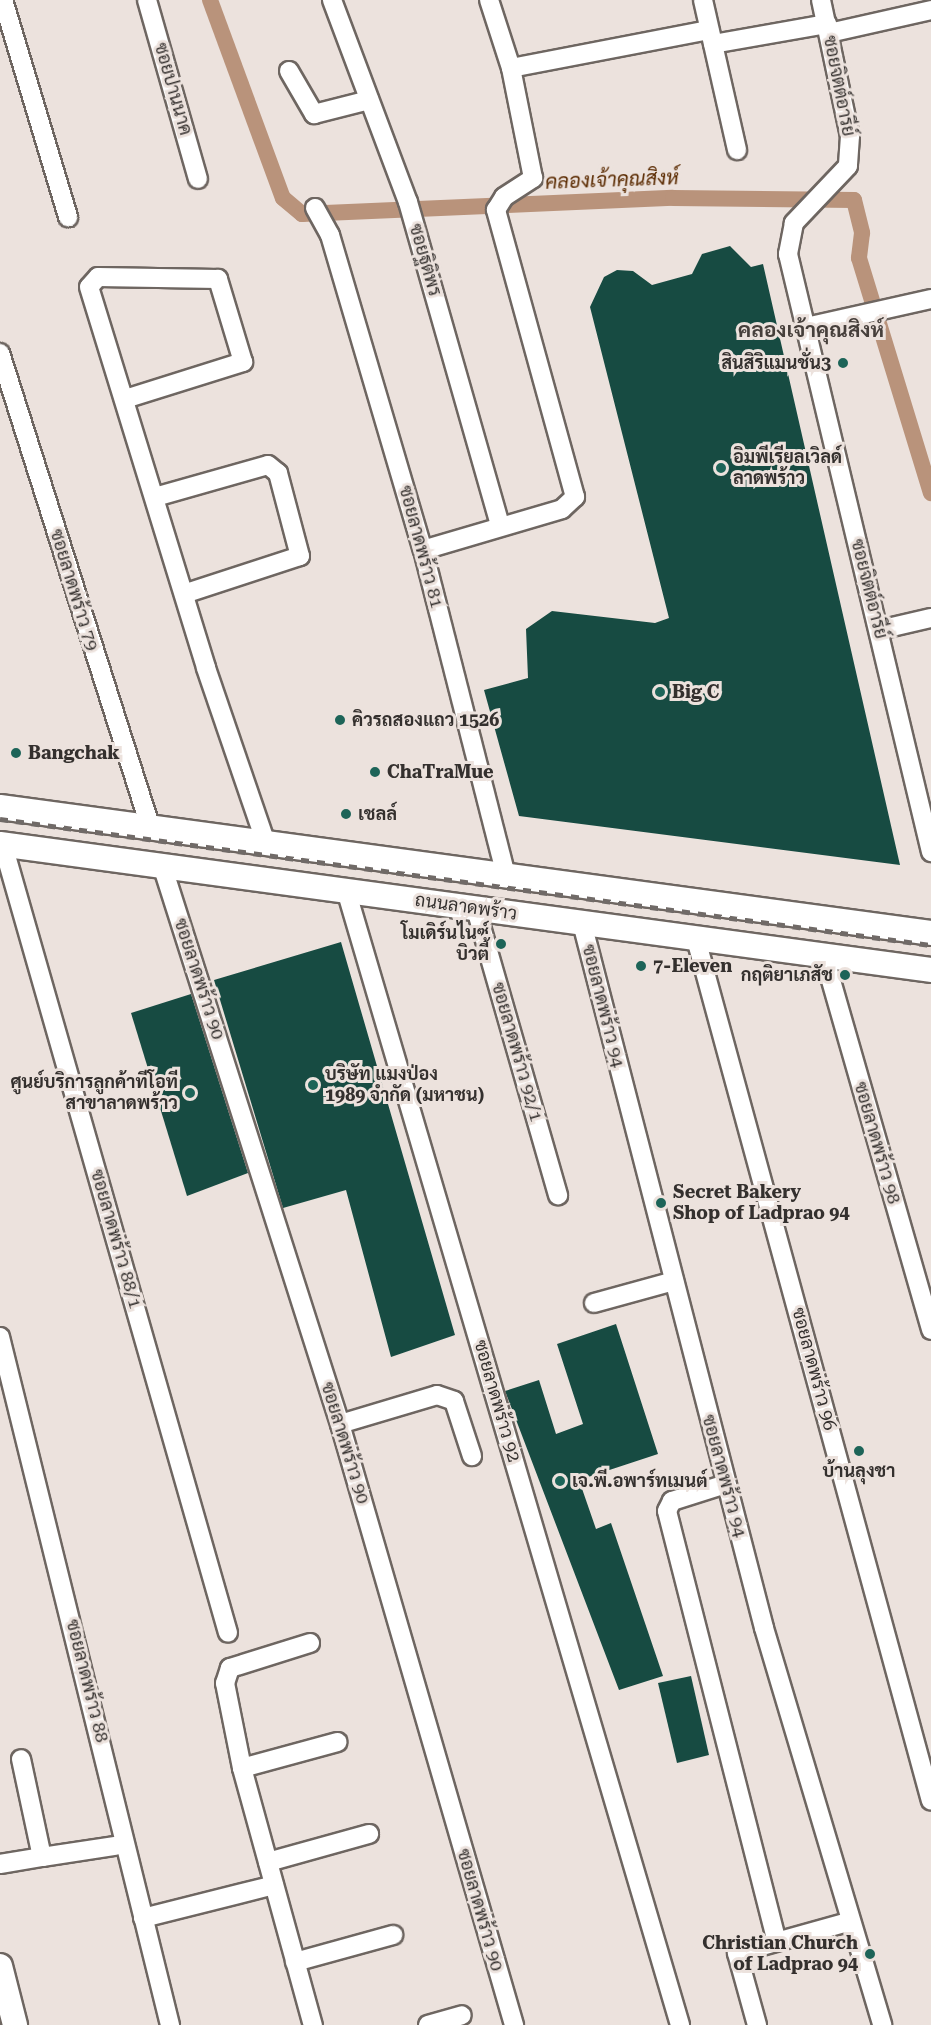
<!DOCTYPE html>
<html>
<head>
<meta charset="utf-8">
<style>
	body { margin:0 }
	#map { position:relative; width:931px; height:2025px; overflow:hidden; background:#ece2dd; font-family:"Roboto Serif",Sarabun,serif }
	div>[style] { position:absolute }
	[style*='--x'] { left:calc(var(--x)*1px); top:calc(var(--y)*1px); width:calc(var(--w)*1px); rotate:calc(var(--a)*1deg) }
	.canal>* { height:16px; margin:-8px; padding:0 8px; transform-origin:8px; border-radius:8px; background:#b9937b }
	.building>* { inset:0; background:#174b42 }
	.roads { filter:drop-shadow(2px 0 #6e6661) drop-shadow(-2px 0 #6e6661) drop-shadow(0 2px #6e6661) drop-shadow(0 -2px #6e6661) }
	.minor>* { height:18px; margin:-9px; padding:0 9px; transform-origin:9px; border-radius:9px; background:#fff }
	.major>* { height:24px; margin:-12px; padding:0 12px; transform-origin:12px; border-radius:12px; background:#fff }
	.rail>* { height:4.5px; margin-top:-2.25px; transform-origin:0; background:repeating-linear-gradient(90deg,#706a67 0 8px,transparent 0 16px) }
	.dots>* { width:16px; height:16px; translate:-50% -50%; box-sizing:border-box; border:3px solid #ece2dd; border-radius:50% }
	span { translate:-50% -50%; white-space:nowrap; text-align:center; line-height:1.15; -webkit-text-stroke:6px #ece2dd; paint-order:stroke }
	.street-label { font-size:18px; color:#34302e }
	.poi-label { font-size:18px; color:#34302e; font-weight:700 }
	.right { translate:-100% -50%; text-align:right }
	.left { translate:0 -50%; text-align:left }
	.water-label { font-size:20px; color:#5a2a00; font-style:italic }
	.quarter-label { font-size:21px; color:#463f3b; font-weight:700 }
</style>
</head>
<body>
<div id="map">
	<div class="canal">
		<i style="--x:210;--y:0;--w:211;--a:69.8"></i>
		<i style="--x:283;--y:198;--w:25;--a:40"></i>
		<i style="--x:302;--y:214;--w:371;--a:-2.5"></i>
		<i style="--x:673;--y:198;--w:181;--a:0.6"></i>
		<i style="--x:854;--y:200;--w:34;--a:76"></i>
		<i style="--x:862;--y:233;--w:25;--a:97"></i>
		<i style="--x:859;--y:258;--w:246;--a:73"></i>
	</div>
	<div class="building">
		<i style="clip-path:polygon(730px 246px,751px 267px,763px 264px,900px 865px,519px 816px,484px 690px,528px 678px,526px 629px,552px 611px,655px 623px,669px 618px,590px 307px,604px 277px,617px 270px,633px 271px,652px 285px,692px 274px,702px 254px)"></i>
		<i style="clip-path:polygon(341px 942px,455px 1335px,391px 1357px,346px 1190px,283px 1208px,214px 980px)"></i>
		<i style="clip-path:polygon(191px 994px,248px 1173px,187px 1196px,131px 1013px)"></i>
		<i style="clip-path:polygon(616px 1324px,658px 1454px,579px 1480px,596px 1529px,611px 1523px,663px 1676px,619px 1690px,505px 1391px,539px 1380px,556px 1434px,583px 1424px,557px 1344px)"></i>
		<i style="clip-path:polygon(691px 1676px,709px 1755px,677px 1763px,658px 1683px)"></i>
	</div>
	<div class="roads">
		<div class="minor">
			<i style="--x:3;--y:0;--w:227;--a:73.3"></i>
			<i style="--x:147;--y:0;--w:186;--a:74.1"></i>
			<i style="--x:332;--y:0;--w:216;--a:69.4"></i>
			<i style="--x:408;--y:202;--w:337;--a:74.1"></i>
			<i style="--x:703;--y:0;--w:154;--a:77.2"></i>
			<i style="--x:821;--y:0;--w:139;--a:78"></i>
			<i style="--x:850;--y:136;--w:30;--a:94"></i>
			<i style="--x:848;--y:166;--w:79;--a:133.5"></i>
			<i style="--x:794;--y:223;--w:32;--a:101"></i>
			<i style="--x:788;--y:254;--w:615;--a:76.55"></i>
			<i style="--x:829;--y:33;--w:105;--a:-12.7"></i>
			<i style="--x:713;--y:44;--w:116;--a:-10"></i>
			<i style="--x:511;--y:68;--w:202;--a:-10.9"></i>
			<i style="--x:289;--y:71;--w:50;--a:59.8"></i>
			<i style="--x:314;--y:114;--w:57;--a:-14.3"></i>
			<i style="--x:315;--y:208;--w:31;--a:61"></i>
			<i style="--x:330;--y:235;--w:328;--a:73.6"></i>
			<i style="--x:423;--y:550;--w:336;--a:75.7"></i>
			<i style="--x:806;--y:327;--w:128;--a:-12.6"></i>
			<i style="--x:0;--y:353;--w:497;--a:72.4"></i>
			<i style="--x:125;--y:399;--w:124;--a:-17.4"></i>
			<i style="--x:243;--y:362;--w:87;--a:-106.8"></i>
			<i style="--x:218;--y:279;--w:120;--a:-179"></i>
			<i style="--x:98;--y:277;--w:13;--a:132"></i>
			<i style="--x:89;--y:287;--w:399;--a:72.9"></i>
			<i style="--x:206;--y:668;--w:185;--a:71.1"></i>
			<i style="--x:155;--y:497;--w:117;--a:-15.8"></i>
			<i style="--x:268;--y:465;--w:13;--a:39"></i>
			<i style="--x:278;--y:473;--w:86;--a:75.2"></i>
			<i style="--x:300;--y:556;--w:122;--a:161.9"></i>
			<i style="--x:423;--y:550;--w:145;--a:-16.4"></i>
			<i style="--x:562;--y:509;--w:18;--a:-43"></i>
			<i style="--x:575;--y:497;--w:298;--a:-105.4"></i>
			<i style="--x:496;--y:210;--w:15;--a:-58"></i>
			<i style="--x:504;--y:197;--w:35;--a:-33"></i>
			<i style="--x:533;--y:178;--w:112;--a:-101.3"></i>
			<i style="--x:511;--y:68;--w:71;--a:-107.9"></i>
			<i style="--x:879;--y:630;--w:53;--a:-13"></i>
			<i style="--x:3;--y:845;--w:819;--a:74.06"></i>
			<i style="--x:162;--y:865;--w:587;--a:72.34"></i>
			<i style="--x:340;--y:1424;--w:626;--a:73.85"></i>
			<i style="--x:346;--y:890;--w:1183;--a:73.6"></i>
			<i style="--x:476;--y:909;--w:298;--a:74"></i>
			<i style="--x:582;--y:923;--w:728;--a:75.52"></i>
			<i style="--x:764;--y:1628;--w:414;--a:73.4"></i>
			<i style="--x:696;--y:939;--w:893;--a:74.75"></i>
			<i style="--x:824;--y:956;--w:389;--a:74"></i>
			<i style="--x:594;--y:1303;--w:83;--a:-15.4"></i>
			<i style="--x:0;--y:1337;--w:709;--a:76.12"></i>
			<i style="--x:340;--y:1424;--w:101;--a:-16.6"></i>
			<i style="--x:437;--y:1395;--w:18;--a:19"></i>
			<i style="--x:454;--y:1401;--w:58;--a:71.9"></i>
			<i style="--x:726;--y:1484;--w:57;--a:162.5"></i>
			<i style="--x:672;--y:1501;--w:11;--a:117"></i>
			<i style="--x:667;--y:1511;--w:443;--a:75.7"></i>
			<i style="--x:310;--y:1643;--w:84;--a:162.6"></i>
			<i style="--x:230;--y:1668;--w:16;--a:108"></i>
			<i style="--x:225;--y:1683;--w:87;--a:78.7"></i>
			<i style="--x:242;--y:1768;--w:267;--a:74.6"></i>
			<i style="--x:242;--y:1768;--w:99;--a:-15.2"></i>
			<i style="--x:42;--y:1857;--w:74;--a:-8.6"></i>
			<i style="--x:268;--y:1862;--w:105;--a:-15.5"></i>
			<i style="--x:0;--y:1864;--w:43;--a:-9.5"></i>
			<i style="--x:42;--y:1857;--w:100;--a:-102.1"></i>
			<i style="--x:143;--y:1918;--w:135;--a:-14.1"></i>
			<i style="--x:295;--y:1962;--w:102;--a:-15.4"></i>
			<i style="--x:428;--y:2025;--w:35;--a:-16"></i>
			<i style="--x:757;--y:2025;--w:75;--a:-105.5"></i>
			<i style="--x:737;--y:1953;--w:115;--a:-15.6"></i>
		</div>
		<div class="major">
			<i style="--x:0;--y:807;--w:939;--a:7.71"></i>
			<i style="--x:0;--y:844;--w:939;--a:7.71"></i>
			<i style="--x:0;--y:1966;--w:61;--a:75.7"></i>
		</div>
	</div>
	<div class="rail">
		<i style="--x:0;--y:819;--w:939;--a:7.71"></i>
	</div>
	<div class="dots">
		<i style="left:843px;top:363px;background:#1d6458"></i>
		<i style="left:721px;top:468px;background:#1d6458"></i>
		<i style="left:660px;top:692px;background:#1d6458"></i>
		<i style="left:340px;top:720px;background:#1d6458"></i>
		<i style="left:16px;top:753px;background:#1d6458"></i>
		<i style="left:375px;top:772px;background:#1d6458"></i>
		<i style="left:346px;top:814px;background:#1d6458"></i>
		<i style="left:501px;top:944px;background:#1d6458"></i>
		<i style="left:641px;top:966px;background:#1d6458"></i>
		<i style="left:845px;top:975px;background:#1d6458"></i>
		<i style="left:313px;top:1085px;background:#1d6458"></i>
		<i style="left:190px;top:1093px;background:#1d6458"></i>
		<i style="left:661px;top:1203px;background:#1d6458"></i>
		<i style="left:859px;top:1451px;background:#1d6458"></i>
		<i style="left:560px;top:1481px;background:#1d6458"></i>
		<i style="left:870px;top:1954px;background:#1d6458"></i>
	</div>
	<div class="street-label">
		<span style="left:839px;top:86px;rotate:79deg">ซอยจิตต์อารีย์</span>
		<span style="left:173px;top:89px;rotate:74deg">ซอยปานนาค</span>
		<span style="left:425px;top:260px;rotate:74deg">ซอยฐิติพร</span>
		<span style="left:421px;top:547px;rotate:75deg">ซอยลาดพร้าว 81</span>
		<span style="left:869px;top:589px;rotate:76deg">ซอยจิตต์อารีย์</span>
		<span style="left:74px;top:590px;rotate:73deg">ซอยลาดพร้าว 79</span>
		<span style="left:466px;top:907px;rotate:8deg">ถนนลาดพร้าว</span>
		<span style="left:199px;top:979px;rotate:72deg">ซอยลาดพร้าว 90</span>
		<span style="left:603px;top:1006px;rotate:76deg">ซอยลาดพร้าว 94</span>
		<span style="left:517px;top:1052px;rotate:74deg">ซอยลาดพร้าว 92/1</span>
		<span style="left:877px;top:1143px;rotate:74deg">ซอยลาดพร้าว 98</span>
		<span style="left:116px;top:1239px;rotate:74deg">ซอยลาดพร้าว 88/1</span>
		<span style="left:814px;top:1369px;rotate:75deg">ซอยลาดพร้าว 96</span>
		<span style="left:497px;top:1401px;rotate:74deg">ซอยลาดพร้าว 92</span>
		<span style="left:345px;top:1443px;rotate:73deg">ซอยลาดพร้าว 90</span>
		<span style="left:724px;top:1476px;rotate:75deg">ซอยลาดพร้าว 94</span>
		<span style="left:87px;top:1681px;rotate:76deg">ซอยลาดพร้าว 88</span>
		<span style="left:480px;top:1910px;rotate:74deg">ซอยลาดพร้าว 90</span>
	</div>
	<div class="poi-label">
		<span class="right" style="left:831px;top:363px">สินสิริแมนชั่น3</span>
		<span class="left" style="left:733px;top:468px">อิมพีเรียลเวิลด์<br>ลาดพร้าว</span>
		<span class="left" style="left:672px;top:692px">Big C</span>
		<span class="left" style="left:352px;top:720px">คิวรถสองแถว 1526</span>
		<span class="left" style="left:28px;top:753px">Bangchak</span>
		<span class="left" style="left:387px;top:772px">ChaTraMue</span>
		<span class="left" style="left:358px;top:814px">เชลล์</span>
		<span class="right" style="left:489px;top:944px">โมเดิร์นไนซ์<br>บิวตี้</span>
		<span class="left" style="left:653px;top:966px">7-Eleven</span>
		<span class="right" style="left:833px;top:975px">กฤติยาเภสัช</span>
		<span class="left" style="left:325px;top:1085px">บริษัท แมงป่อง<br>1989 จำกัด (มหาชน)</span>
		<span class="right" style="left:178px;top:1093px">ศูนย์บริการลูกค้าทีโอที<br>สาขาลาดพร้าว</span>
		<span class="left" style="left:673px;top:1203px">Secret Bakery<br>Shop of Ladprao 94</span>
		<span style="left:859px;top:1471px">บ้านลุงชา</span>
		<span class="left" style="left:572px;top:1481px">เจ.พี.อพาร์ทเมนต์</span>
		<span class="right" style="left:858px;top:1954px">Christian Church<br>of Ladprao 94</span>
	</div>
	<div class="water-label">
		<span style="left:612px;top:180px;rotate:-2deg">คลองเจ้าคุณสิงห์</span>
	</div>
	<div class="quarter-label">
		<span style="left:811px;top:330px">คลองเจ้าคุณสิงห์</span>
	</div>
</div>
</body>
</html>
